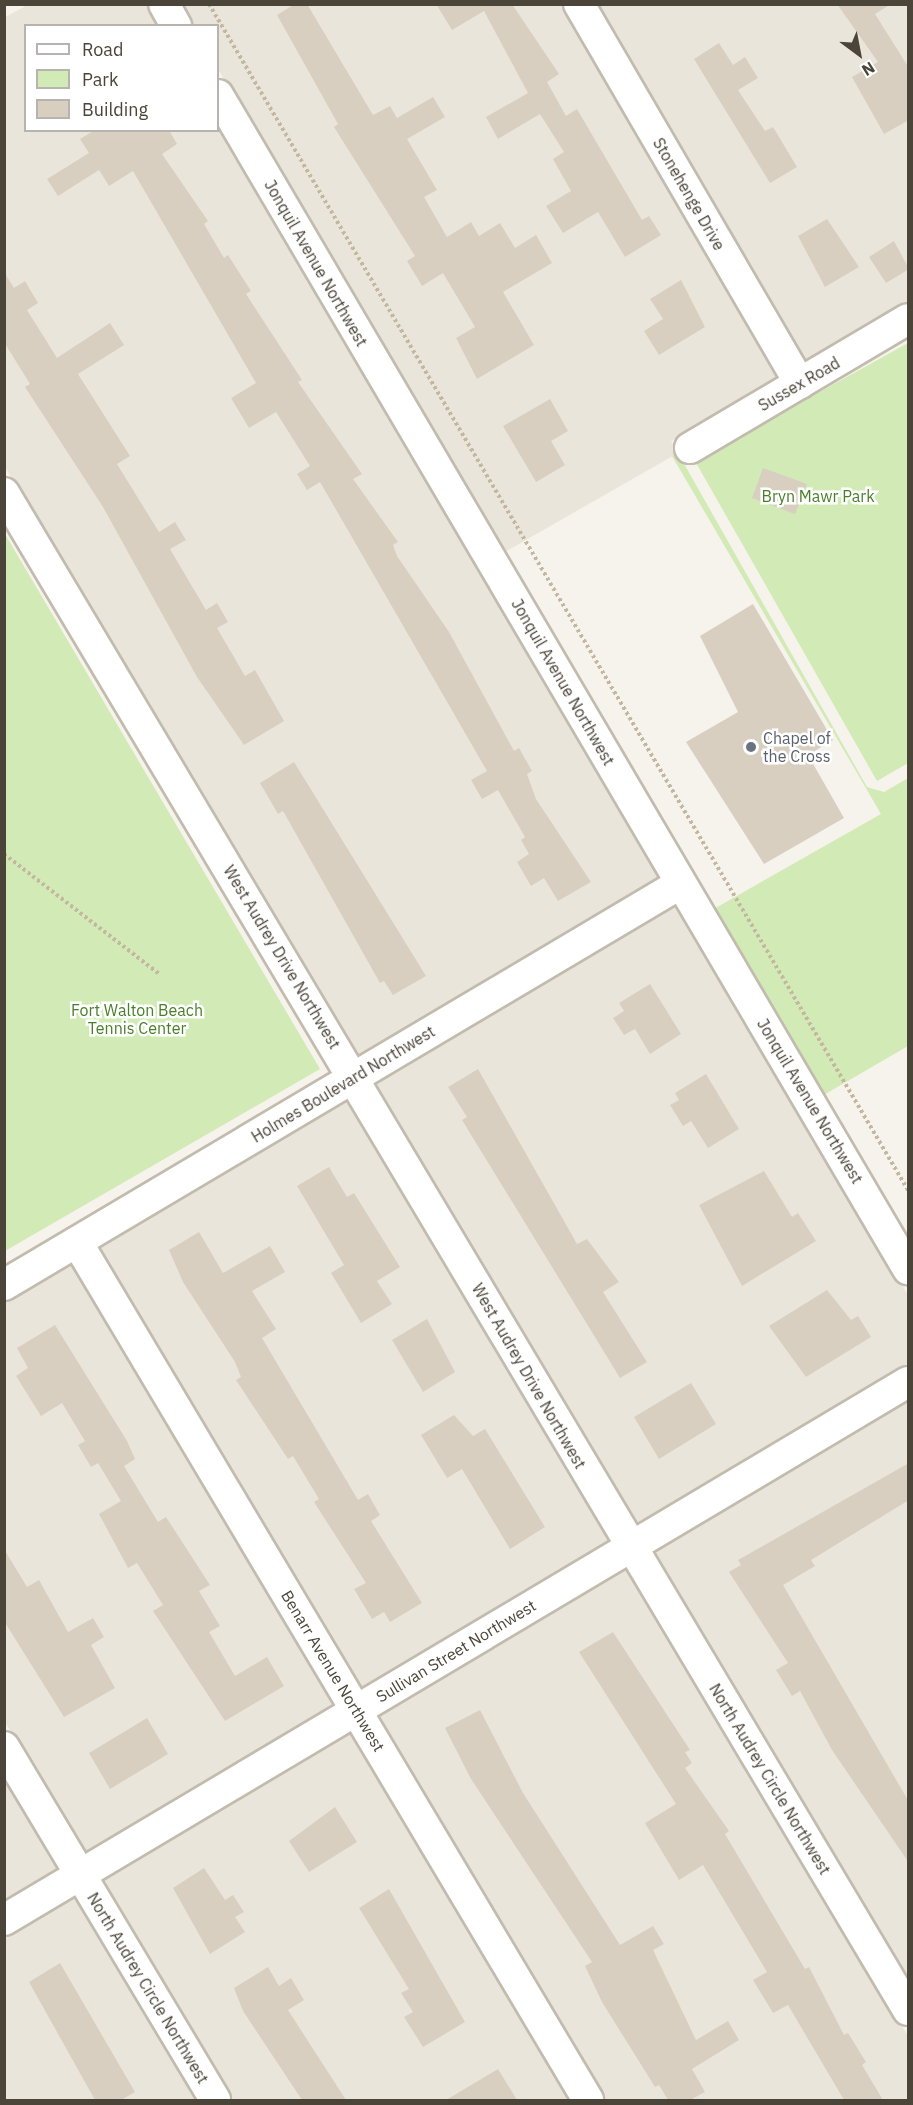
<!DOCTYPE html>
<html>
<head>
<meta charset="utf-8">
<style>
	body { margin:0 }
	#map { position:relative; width:913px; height:2105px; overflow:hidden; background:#f6f3ec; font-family:"IBM Plex Sans",sans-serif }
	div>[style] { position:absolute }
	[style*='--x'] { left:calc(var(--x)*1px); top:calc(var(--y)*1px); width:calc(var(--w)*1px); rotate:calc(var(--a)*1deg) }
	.residential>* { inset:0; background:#eae5da }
	.green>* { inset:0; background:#d2eab5 }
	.building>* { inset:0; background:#d8cfc1 }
	.path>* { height:4px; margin-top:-2px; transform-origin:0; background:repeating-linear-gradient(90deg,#c4b79f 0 3px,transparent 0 6px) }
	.roads { filter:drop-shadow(2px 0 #c2bbae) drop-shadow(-2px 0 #c2bbae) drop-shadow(0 2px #c2bbae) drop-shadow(0 -2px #c2bbae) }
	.minor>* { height:30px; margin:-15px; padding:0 15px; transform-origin:15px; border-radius:15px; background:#fff }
	.dots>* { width:16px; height:16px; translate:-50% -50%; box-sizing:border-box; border:3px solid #fff; border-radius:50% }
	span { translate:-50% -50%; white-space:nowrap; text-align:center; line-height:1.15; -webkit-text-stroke:5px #fff; paint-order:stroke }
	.street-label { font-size:16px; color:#4b4439 }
	.park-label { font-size:16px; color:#4a7f2a }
	.worship-label { font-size:16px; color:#5b616d }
	.left { translate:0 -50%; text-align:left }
	.frame { position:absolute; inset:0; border:6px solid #4b4439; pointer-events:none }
	.legend { position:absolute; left:24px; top:24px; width:195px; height:108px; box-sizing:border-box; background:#fff; border:2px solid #b7b4b0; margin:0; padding:8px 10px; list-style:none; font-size:18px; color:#4b4439 }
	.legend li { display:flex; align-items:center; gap:12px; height:30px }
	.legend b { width:30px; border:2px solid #b7b4b0 }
	.north { position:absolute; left:829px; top:24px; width:60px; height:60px; -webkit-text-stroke:4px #fff; paint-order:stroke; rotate:148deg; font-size:16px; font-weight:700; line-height:24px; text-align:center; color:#4b4439 }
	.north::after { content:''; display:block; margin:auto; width:21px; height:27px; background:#4b4439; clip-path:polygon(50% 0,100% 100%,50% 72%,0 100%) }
</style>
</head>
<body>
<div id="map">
	<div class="residential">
		<i style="clip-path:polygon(27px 5px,149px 5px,161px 25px,26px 26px,26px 130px,218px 130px,218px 121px,662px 877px,358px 1058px,5px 467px,4px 18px)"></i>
		<i style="clip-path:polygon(179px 5px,564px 5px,781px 377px,671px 441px,678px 453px,503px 553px,218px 69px,218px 26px,192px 25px)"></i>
		<i style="clip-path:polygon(594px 5px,908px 5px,908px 302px,803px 364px)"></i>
		<i style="clip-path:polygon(677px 903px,908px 1295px,908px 1364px,634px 1528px,373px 1084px)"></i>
		<i style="clip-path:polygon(351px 1097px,612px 1541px,360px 1691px,96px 1248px)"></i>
		<i style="clip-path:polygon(73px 1262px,338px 1704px,84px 1855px,5px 1722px,4px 1302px)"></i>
		<i style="clip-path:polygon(908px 1399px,908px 1985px,650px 1554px)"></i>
		<i style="clip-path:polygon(627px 1567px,908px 2036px,908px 2100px,604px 2100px,376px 1717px)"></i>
		<i style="clip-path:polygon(353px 1730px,573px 2100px,230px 2100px,100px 1881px)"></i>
		<i style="clip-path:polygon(4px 1773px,61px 1869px,4px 1903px)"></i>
		<i style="clip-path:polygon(77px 1895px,200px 2100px,5px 2100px,4px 1938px)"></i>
	</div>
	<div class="green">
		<i style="clip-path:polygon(908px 343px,908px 763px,877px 781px,695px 461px)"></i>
		<i style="clip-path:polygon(678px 453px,867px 787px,884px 792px,908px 778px,908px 1046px,822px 1096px,712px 910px,881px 814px,672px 456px)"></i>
		<i style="clip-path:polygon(5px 534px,320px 1069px,5px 1251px,4px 1251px)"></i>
	</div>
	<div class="building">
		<i style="clip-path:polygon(295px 4px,307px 4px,373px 115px,390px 106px,397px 118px,433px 97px,445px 117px,407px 139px,437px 190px,424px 197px,447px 237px,471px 222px,479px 236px,500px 223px,515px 248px,536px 235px,552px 263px,503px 292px,534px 345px,477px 379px,456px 338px,475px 327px,443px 273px,422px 286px,407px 261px,415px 256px,334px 127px,338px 124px,277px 15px)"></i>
		<i style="clip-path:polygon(436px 4px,512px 4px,559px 74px,547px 82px,566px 116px,577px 109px,642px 220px,649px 216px,661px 235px,625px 257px,598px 212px,563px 233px,546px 206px,571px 191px,553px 159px,564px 152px,540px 114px,498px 139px,486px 117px,528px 93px,484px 11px,452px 30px)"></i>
		<i style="clip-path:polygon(837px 4px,891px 4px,875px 14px,909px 68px,909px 120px,884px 134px,852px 77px,878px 62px)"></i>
		<i style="clip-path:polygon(719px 43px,733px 65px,745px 57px,758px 78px,738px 90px,765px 131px,773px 127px,797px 167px,770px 183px,694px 59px)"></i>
		<i style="clip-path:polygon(95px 130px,169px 130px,177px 144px,162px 154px,208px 221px,204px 224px,224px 258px,228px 255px,251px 291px,246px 294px,302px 380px,298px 382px,362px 474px,353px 479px,398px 542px,393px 545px,397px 556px,449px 632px,514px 751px,519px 748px,532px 771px,527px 774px,536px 799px,591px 882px,558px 901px,544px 878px,531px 886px,517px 862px,529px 854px,521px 840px,525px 837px,498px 790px,482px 799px,471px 780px,487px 771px,320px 482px,307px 490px,297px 474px,310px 466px,276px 412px,249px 428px,231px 398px,256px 383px,133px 171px,109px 186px,99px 170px,58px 196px,47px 179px,89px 153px,80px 139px)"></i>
		<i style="clip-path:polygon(827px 219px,859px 267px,825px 287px,798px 236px)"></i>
		<i style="clip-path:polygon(894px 241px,909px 269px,886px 283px,869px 257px)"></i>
		<i style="clip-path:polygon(4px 272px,14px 288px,25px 281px,38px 303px,27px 310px,57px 358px,110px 323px,124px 345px,78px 374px,130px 456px,117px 464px,159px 532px,175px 522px,186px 540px,170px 549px,206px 610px,217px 603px,228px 622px,217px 628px,245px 676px,255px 670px,284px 721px,244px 745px,197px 677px,103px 507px,25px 387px,30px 384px,4px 342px)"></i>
		<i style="clip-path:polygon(681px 280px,705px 327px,659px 355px,644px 331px,663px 319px,650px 299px)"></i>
		<i style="clip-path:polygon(550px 399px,568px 431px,551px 441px,565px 465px,536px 482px,503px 426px)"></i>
		<i style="clip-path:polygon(763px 468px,807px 484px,795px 514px,752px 498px)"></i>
		<i style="clip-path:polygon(753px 604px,833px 740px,808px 755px,844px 818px,764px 864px,686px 742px,738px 712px,700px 636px)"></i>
		<i style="clip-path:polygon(294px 762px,426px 976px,393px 995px,384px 981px,380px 983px,283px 811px,278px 814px,260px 783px)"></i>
		<i style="clip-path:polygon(650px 984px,681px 1034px,650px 1054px,635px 1029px,624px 1035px,613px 1018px,624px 1011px,619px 1003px)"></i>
		<i style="clip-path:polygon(478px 1069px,577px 1244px,587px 1239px,619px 1282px,603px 1292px,647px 1362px,620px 1378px,462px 1120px,467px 1117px,448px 1087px)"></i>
		<i style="clip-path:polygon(706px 1074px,739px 1129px,708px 1148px,691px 1121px,683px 1126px,670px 1105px,679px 1100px,675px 1093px)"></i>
		<i style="clip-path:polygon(329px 1167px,347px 1197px,354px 1193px,400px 1267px,377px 1281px,392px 1304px,361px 1323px,331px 1273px,344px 1265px,297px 1186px)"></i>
		<i style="clip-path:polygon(764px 1171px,792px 1217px,798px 1213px,816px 1241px,742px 1286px,699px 1205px)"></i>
		<i style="clip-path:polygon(199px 1232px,223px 1273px,270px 1246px,285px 1272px,252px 1291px,276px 1329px,262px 1338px,358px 1500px,368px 1494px,380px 1515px,371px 1521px,422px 1603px,390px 1622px,384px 1612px,372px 1619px,354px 1589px,366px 1583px,314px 1502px,319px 1499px,293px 1456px,288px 1459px,236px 1380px,241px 1377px,235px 1362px,183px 1282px,169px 1250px)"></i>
		<i style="clip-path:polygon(827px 1290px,851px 1320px,858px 1316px,871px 1337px,806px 1377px,769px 1326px)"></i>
		<i style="clip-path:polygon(427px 1319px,455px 1372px,423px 1392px,392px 1340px)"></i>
		<i style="clip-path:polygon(55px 1325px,127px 1441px,135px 1459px,124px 1466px,158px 1522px,166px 1517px,210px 1585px,199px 1591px,220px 1626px,209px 1632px,235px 1676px,267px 1657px,284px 1686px,225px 1721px,153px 1611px,163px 1605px,137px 1563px,128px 1568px,99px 1514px,121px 1501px,98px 1463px,91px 1467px,78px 1445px,85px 1441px,62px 1403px,41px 1416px,16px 1376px,28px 1368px,17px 1348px)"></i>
		<i style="clip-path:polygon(691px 1383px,716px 1424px,659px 1459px,634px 1417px)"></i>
		<i style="clip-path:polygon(454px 1415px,473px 1436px,485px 1429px,545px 1527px,510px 1549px,462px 1469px,447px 1478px,421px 1435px)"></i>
		<i style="clip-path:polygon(909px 1463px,909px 1500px,811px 1560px,815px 1566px,783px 1585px,909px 1802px,909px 1863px,832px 1750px,800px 1691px,792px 1696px,776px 1670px,788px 1663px,729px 1572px,741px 1565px,738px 1560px)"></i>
		<i style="clip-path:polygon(4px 1549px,27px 1587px,39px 1580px,68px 1632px,93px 1618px,104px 1637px,91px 1645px,115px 1688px,64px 1717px,4px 1621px)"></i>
		<i style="clip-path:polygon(613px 1632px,690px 1750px,685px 1752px,692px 1763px,685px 1768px,729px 1831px,725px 1834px,805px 1969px,809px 1967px,844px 2035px,848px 2033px,866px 2062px,862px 2065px,883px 2100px,844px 2100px,788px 2005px,773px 2013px,753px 1980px,767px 1972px,703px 1865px,679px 1880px,645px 1823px,676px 1804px,579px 1652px)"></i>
		<i style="clip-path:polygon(480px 1710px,523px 1793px,620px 1945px,653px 1926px,664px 1944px,653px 1950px,696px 2040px,728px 2021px,739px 2040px,692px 2069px,705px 2092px,690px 2100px,668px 2100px,659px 2085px,655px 2087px,602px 2002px,585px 1966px,592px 1962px,471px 1779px,445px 1728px)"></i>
		<i style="clip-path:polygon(147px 1718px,168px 1754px,110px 1789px,89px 1753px)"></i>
		<i style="clip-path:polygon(335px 1807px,357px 1842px,309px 1872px,289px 1841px)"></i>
		<i style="clip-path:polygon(204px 1868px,225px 1900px,233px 1895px,244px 1912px,235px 1917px,245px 1932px,210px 1954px,173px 1888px)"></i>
		<i style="clip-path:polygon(389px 1889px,465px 2022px,423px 2047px,404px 2017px,413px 2012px,401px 1993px,409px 1989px,359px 1908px)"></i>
		<i style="clip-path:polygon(60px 1963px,135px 2092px,121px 2100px,95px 2100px,29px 1982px)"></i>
		<i style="clip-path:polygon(268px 1967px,279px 1986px,291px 1978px,304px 2000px,288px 2010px,346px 2100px,302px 2100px,243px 2011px,234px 1988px)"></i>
		<i style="clip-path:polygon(498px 2069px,517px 2100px,446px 2100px)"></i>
	</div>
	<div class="path">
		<i style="--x:209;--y:4;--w:1377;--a:59.49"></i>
		<i style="--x:4;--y:757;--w:8;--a:90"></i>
		<i style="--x:4;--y:854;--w:196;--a:37.7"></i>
	</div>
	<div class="roads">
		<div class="minor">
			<i style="--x:164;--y:4;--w:25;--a:61"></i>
			<i style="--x:579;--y:4;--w:439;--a:59.8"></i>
			<i style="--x:218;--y:95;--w:1362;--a:59.56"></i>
			<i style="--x:690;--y:448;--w:253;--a:-30.6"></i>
			<i style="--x:4;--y:493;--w:1766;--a:59.21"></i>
			<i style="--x:77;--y:1242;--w:999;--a:59.22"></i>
			<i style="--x:4;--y:1285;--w:786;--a:-30.68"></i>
			<i style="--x:4;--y:1747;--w:411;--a:59.1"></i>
			<i style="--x:4;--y:1920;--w:1052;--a:-30.76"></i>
		</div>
	</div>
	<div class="dots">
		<i style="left:751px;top:747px;background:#6b7280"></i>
	</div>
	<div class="street-label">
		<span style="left:689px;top:194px;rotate:60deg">Stonehenge Drive</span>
		<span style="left:316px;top:263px;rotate:60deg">Jonquil Avenue Northwest</span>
		<span style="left:799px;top:384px;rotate:-30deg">Sussex Road</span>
		<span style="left:563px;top:682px;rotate:60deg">Jonquil Avenue Northwest</span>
		<span style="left:282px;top:957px;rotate:59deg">West Audrey Drive Northwest</span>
		<span style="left:343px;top:1084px;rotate:-31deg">Holmes Boulevard Northwest</span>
		<span style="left:810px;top:1101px;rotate:59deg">Jonquil Avenue Northwest</span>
		<span style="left:529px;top:1376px;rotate:60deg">West Audrey Drive Northwest</span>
		<span style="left:456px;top:1651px;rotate:-31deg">Sullivan Street Northwest</span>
		<span style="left:333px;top:1671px;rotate:59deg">Benarr Avenue Northwest</span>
		<span style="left:770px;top:1779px;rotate:59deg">North Audrey Circle Northwest</span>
		<span style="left:148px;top:1988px;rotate:59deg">North Audrey Circle Northwest</span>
	</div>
	<div class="park-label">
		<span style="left:818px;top:496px">Bryn Mawr Park</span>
		<span style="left:137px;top:1019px">Fort Walton Beach<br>Tennis Center</span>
	</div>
	<div class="worship-label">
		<span class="left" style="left:763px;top:747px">Chapel of<br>the Cross</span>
	</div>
	<div class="frame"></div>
	<ul class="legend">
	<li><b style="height:8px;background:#fff"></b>Road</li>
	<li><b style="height:16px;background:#d2eab5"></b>Park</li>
	<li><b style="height:16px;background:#d8cfc1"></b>Building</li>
	</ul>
	<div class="north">N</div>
</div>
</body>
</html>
